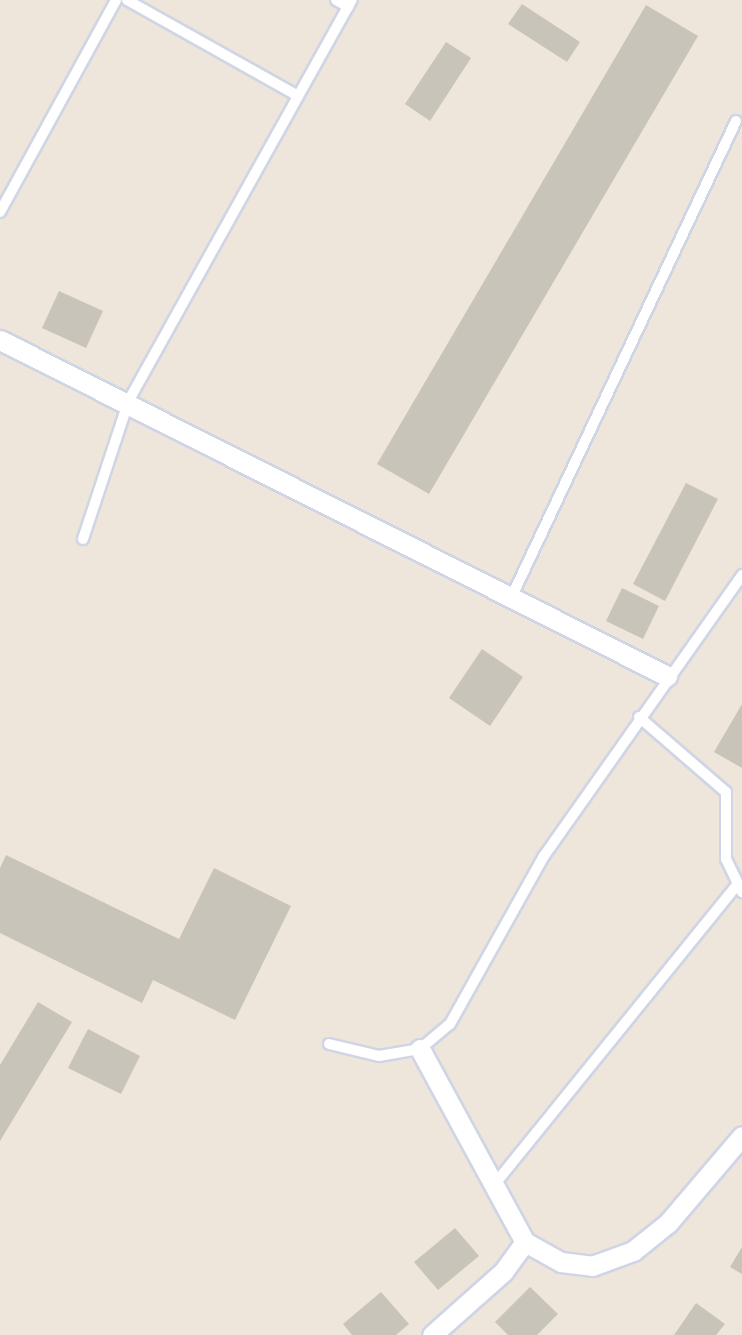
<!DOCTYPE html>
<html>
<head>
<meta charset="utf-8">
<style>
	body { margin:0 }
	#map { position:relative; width:742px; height:1335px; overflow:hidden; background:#eee5db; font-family:Ubuntu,sans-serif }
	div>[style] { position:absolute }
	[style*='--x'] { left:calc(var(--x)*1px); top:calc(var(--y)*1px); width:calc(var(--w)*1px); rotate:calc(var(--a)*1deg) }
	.building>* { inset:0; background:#c9c4ba }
	.roads { filter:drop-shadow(2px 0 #d0d5e5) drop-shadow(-2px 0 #d0d5e5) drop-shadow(0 2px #d0d5e5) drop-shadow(0 -2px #d0d5e5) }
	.lane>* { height:10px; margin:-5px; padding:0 5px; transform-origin:5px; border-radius:5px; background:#fff }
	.street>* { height:19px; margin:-9.5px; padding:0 9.5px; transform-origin:9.5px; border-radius:9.5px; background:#fff }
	span { translate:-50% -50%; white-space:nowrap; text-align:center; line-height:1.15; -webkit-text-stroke:5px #fff; paint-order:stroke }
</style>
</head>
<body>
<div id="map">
	<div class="building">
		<i style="clip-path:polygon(522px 4px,580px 42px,567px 62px,508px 24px)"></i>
		<i style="clip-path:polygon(646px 5px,698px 36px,429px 494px,377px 464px)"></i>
		<i style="clip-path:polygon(446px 42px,471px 58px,430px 121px,405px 104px)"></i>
		<i style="clip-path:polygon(59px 291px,103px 311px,86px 348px,42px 328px)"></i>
		<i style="clip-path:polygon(686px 483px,718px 499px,665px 601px,633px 584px)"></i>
		<i style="clip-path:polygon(622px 588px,659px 606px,643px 639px,606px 621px)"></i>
		<i style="clip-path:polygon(482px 649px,523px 677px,490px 726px,449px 698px)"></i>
		<i style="clip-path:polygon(742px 704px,742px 768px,714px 752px)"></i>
		<i style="clip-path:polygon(6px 855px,179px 939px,214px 868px,291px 906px,235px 1020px,153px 980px,142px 1003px,0 933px,0 868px)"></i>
		<i style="clip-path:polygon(38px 1002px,72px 1022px,0 1141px,0 1065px)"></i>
		<i style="clip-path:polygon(88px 1029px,140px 1056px,121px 1094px,68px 1068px)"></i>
		<i style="clip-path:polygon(455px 1228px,479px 1256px,438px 1290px,414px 1262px)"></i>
		<i style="clip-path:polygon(742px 1247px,742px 1274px,730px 1267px)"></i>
		<i style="clip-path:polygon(530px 1287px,558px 1314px,537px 1335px,508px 1335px,495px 1322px)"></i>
		<i style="clip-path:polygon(381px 1292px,409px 1324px,396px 1335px,352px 1335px,343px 1324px)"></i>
		<i style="clip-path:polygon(696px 1303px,725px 1324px,716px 1335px,674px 1335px)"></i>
	</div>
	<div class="roads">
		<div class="lane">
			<i style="--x:127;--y:0;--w:196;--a:29.3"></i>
			<i style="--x:336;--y:0;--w:14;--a:30"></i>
			<i style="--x:0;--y:212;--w:242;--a:-61.3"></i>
			<i style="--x:83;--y:539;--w:146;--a:-71.7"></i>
			<i style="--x:129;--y:400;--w:458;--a:-60.9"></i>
			<i style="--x:512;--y:596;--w:525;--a:-64.75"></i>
			<i style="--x:639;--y:717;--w:115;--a:40.8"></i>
			<i style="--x:726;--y:792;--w:67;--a:90"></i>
			<i style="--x:726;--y:859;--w:37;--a:64"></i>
			<i style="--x:329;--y:1044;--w:51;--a:13.5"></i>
			<i style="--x:379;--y:1056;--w:42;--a:-9.7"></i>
			<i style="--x:420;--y:1049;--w:39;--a:-40"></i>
			<i style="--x:450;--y:1024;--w:193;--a:-60.8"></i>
			<i style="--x:544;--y:856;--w:344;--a:-54.8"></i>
			<i style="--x:494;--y:1185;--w:387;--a:-51"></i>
		</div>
		<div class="street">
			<i style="--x:0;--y:340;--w:747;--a:26.74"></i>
			<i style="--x:420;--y:1049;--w:220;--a:61.5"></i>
			<i style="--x:525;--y:1242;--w:41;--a:29.1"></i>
			<i style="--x:561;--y:1262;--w:31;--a:7"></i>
			<i style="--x:592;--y:1266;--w:44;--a:-20.1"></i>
			<i style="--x:633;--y:1251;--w:45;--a:-38.7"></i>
			<i style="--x:668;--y:1223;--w:114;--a:-49.6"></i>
			<i style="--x:432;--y:1335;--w:95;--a:-41.6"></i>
			<i style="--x:503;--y:1272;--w:37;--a:-54"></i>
		</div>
	</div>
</div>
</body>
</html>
